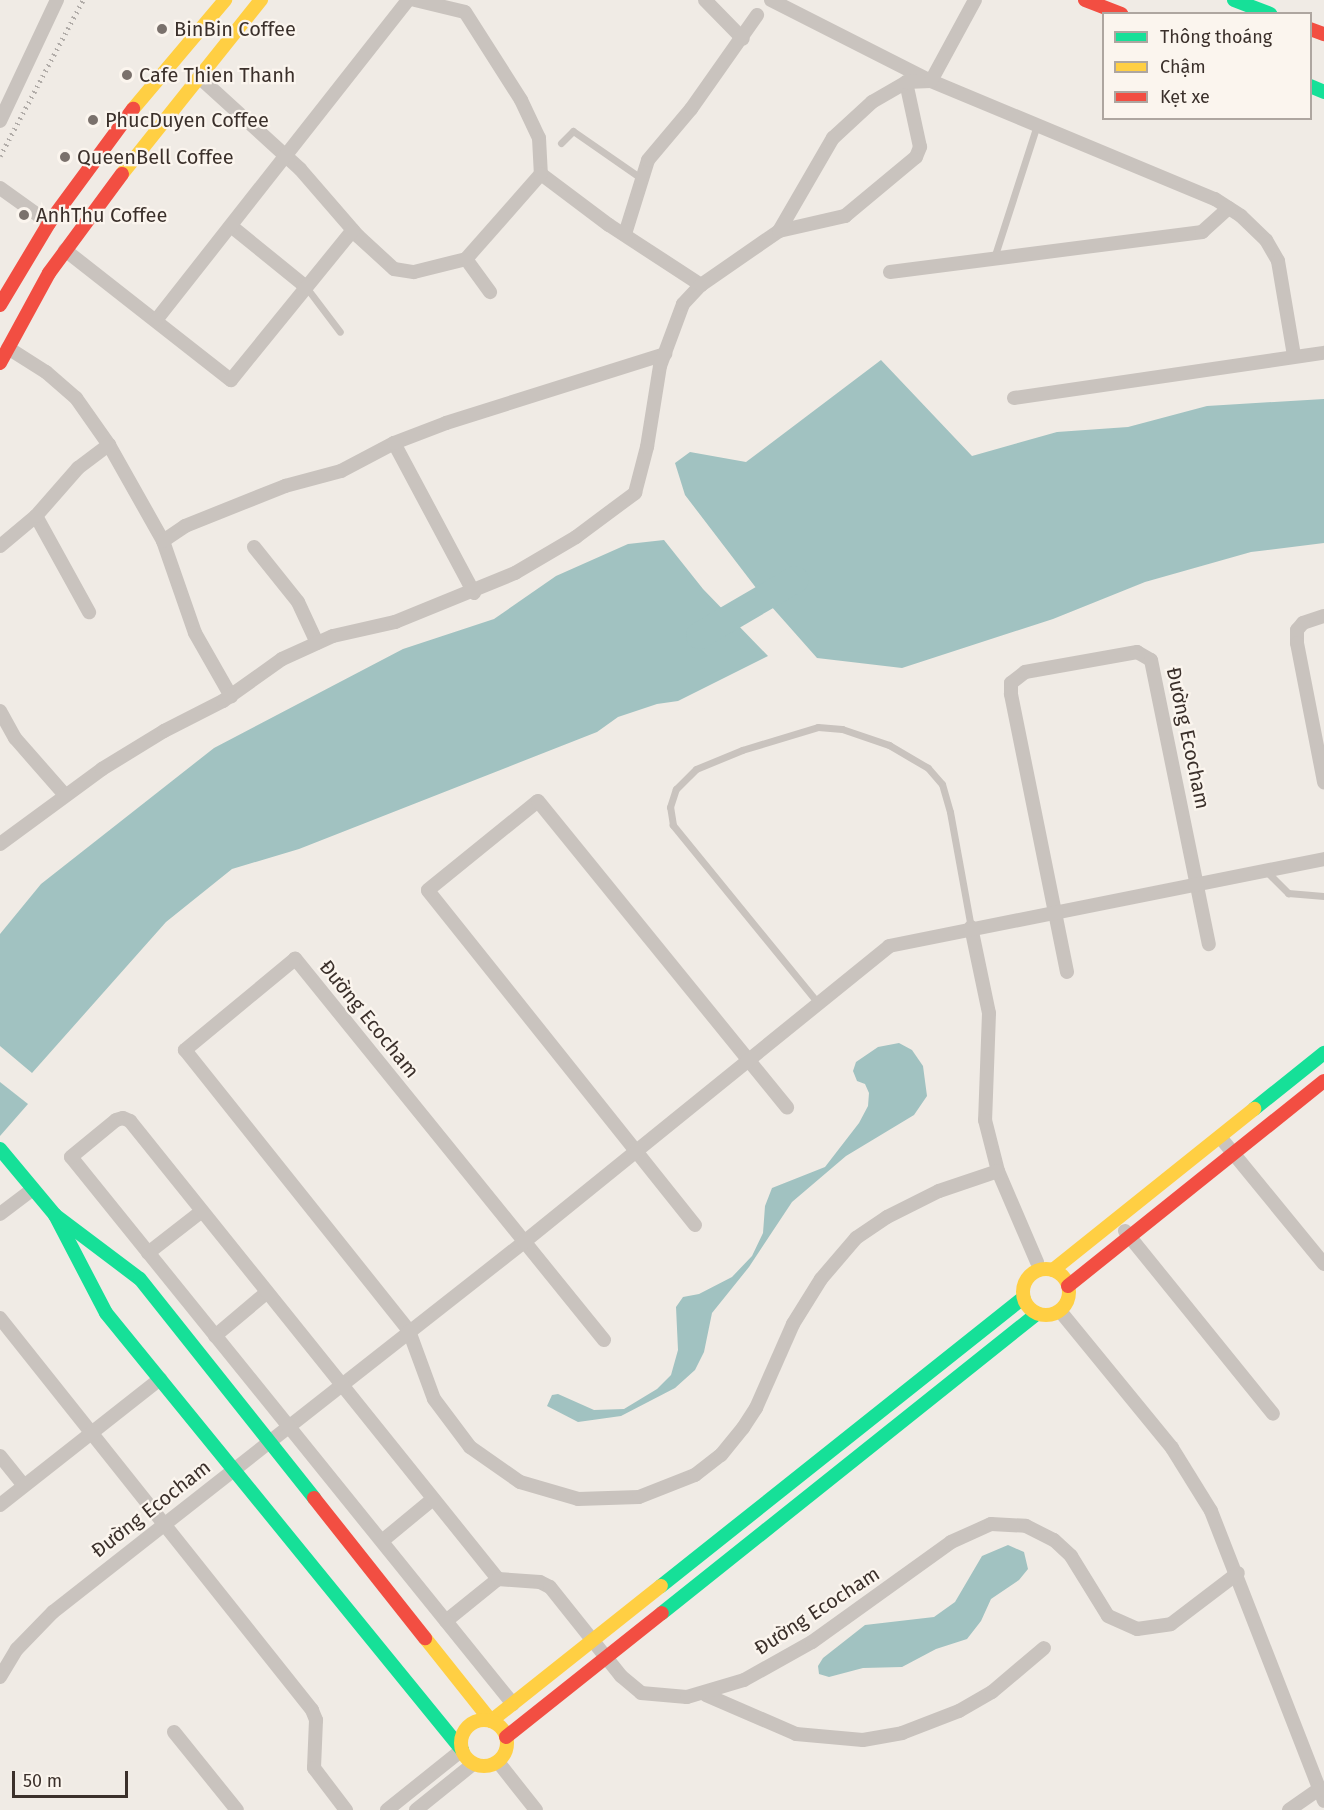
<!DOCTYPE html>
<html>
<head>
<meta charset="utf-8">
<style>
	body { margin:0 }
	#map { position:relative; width:1324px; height:1810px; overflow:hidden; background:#f0ebe5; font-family:"Fira Sans",sans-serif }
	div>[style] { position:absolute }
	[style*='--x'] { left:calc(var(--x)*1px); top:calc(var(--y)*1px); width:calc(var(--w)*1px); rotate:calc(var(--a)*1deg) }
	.water>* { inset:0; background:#a1c2c1 }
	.stream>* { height:4.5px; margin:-2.25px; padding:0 2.25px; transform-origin:2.25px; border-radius:2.25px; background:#a1c2c1 }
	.river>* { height:27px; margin:-13.5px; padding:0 13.5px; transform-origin:13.5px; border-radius:13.5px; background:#a1c2c1 }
	.lane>* { height:7px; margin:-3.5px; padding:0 3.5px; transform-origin:3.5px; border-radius:3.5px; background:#c9c3be }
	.street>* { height:14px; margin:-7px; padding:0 7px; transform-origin:7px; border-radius:7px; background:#c9c3be }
	.fast>* { height:14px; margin:-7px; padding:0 7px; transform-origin:7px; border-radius:7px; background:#16e098 }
	.slow>* { height:14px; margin:-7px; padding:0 7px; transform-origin:7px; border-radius:7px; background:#ffcf43 }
	.slow>.ring { margin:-7px; padding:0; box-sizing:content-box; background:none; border:14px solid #ffcf43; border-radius:50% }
	.jam>* { height:14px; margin:-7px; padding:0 7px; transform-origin:7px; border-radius:7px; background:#f24e42 }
	.rail>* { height:4.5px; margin-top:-2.25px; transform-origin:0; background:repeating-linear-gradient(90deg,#b1aca8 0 1.5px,transparent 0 6px) }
	.dots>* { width:16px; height:16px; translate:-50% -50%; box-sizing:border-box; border:3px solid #fbf5ee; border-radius:50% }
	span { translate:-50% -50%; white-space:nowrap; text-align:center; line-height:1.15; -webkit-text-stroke:4.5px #fbf5ee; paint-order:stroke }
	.poi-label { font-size:20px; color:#3b302b }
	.left { translate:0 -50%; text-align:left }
	.street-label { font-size:20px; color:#3b302b }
	.legend { position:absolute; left:1102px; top:12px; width:210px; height:108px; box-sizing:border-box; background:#fbf5ee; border:2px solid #aea6a0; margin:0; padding:8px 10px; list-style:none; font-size:18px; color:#3b302b }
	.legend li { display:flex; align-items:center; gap:12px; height:30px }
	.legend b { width:30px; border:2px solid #aea6a0 }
	.scale { position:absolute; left:12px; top:1771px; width:116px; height:27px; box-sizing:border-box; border:3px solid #3b302b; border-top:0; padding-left:8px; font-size:18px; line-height:21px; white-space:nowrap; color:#3b302b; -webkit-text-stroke:4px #fbf5ee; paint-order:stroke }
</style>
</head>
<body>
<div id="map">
	<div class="water">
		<i style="clip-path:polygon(881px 360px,972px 456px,1057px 432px,1128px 427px,1207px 406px,1324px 399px,1324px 543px,1251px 552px,1145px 582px,1053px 619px,902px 668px,817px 658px,763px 597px,685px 495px,675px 463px,690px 452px,746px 462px)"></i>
		<i style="clip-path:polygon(664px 540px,703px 589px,768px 656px,678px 701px,657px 704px,618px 717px,597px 732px,299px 849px,232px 869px,166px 922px,32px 1073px,0 1046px,0 934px,41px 884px,214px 748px,403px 649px,494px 619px,556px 576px,628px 544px)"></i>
		<i style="clip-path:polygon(899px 1043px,912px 1050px,923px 1066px,927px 1096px,914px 1115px,846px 1156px,792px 1202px,749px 1267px,712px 1313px,704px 1352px,695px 1370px,675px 1388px,621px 1416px,578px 1422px,547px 1406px,552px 1395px,558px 1394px,594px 1410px,624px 1409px,657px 1389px,671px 1375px,678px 1350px,676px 1307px,683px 1297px,699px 1294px,732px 1277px,752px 1256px,763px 1233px,765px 1206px,772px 1188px,825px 1167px,859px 1123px,868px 1106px,869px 1093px,865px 1084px,857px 1081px,853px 1071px,856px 1062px,878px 1047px)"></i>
		<i style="clip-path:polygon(0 1082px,28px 1104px,0 1136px)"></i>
		<i style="clip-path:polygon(1008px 1545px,1024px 1552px,1028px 1569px,1019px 1580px,991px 1599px,981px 1621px,967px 1639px,936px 1649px,902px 1667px,863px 1668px,829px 1677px,819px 1674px,818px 1666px,823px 1658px,865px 1625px,934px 1617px,955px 1602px,982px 1556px)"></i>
	</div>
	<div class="stream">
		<i style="--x:734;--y:621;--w:38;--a:-40"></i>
	</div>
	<div class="river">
		<i style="--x:699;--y:635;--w:111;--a:-30.3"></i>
	</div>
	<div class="lane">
		<i style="--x:561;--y:143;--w:17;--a:-45"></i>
		<i style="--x:573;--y:131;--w:84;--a:34.8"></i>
		<i style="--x:994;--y:258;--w:140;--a:-72.1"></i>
		<i style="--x:306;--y:287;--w:56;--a:52.9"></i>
		<i style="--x:1265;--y:870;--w:33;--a:45"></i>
		<i style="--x:1288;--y:893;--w:36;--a:5"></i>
		<i style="--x:818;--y:1003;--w:230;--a:-129.2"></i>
		<i style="--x:673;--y:825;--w:18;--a:-99"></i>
		<i style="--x:670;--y:807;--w:19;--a:-72"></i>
		<i style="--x:676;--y:789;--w:28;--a:-45"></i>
		<i style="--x:696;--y:769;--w:50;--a:-22.4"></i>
		<i style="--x:742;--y:750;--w:79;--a:-16.8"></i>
		<i style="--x:818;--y:727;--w:24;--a:5"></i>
		<i style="--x:842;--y:729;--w:50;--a:18.8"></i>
		<i style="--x:889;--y:745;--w:45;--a:30.5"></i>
		<i style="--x:928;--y:768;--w:21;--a:49"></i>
		<i style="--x:942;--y:784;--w:29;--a:74"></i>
		<i style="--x:950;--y:812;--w:117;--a:79.7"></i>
	</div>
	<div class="street">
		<i style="--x:415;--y:0;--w:51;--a:13.5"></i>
		<i style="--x:465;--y:12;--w:104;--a:57.5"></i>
		<i style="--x:521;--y:100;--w:42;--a:64.7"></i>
		<i style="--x:539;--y:138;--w:36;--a:87"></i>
		<i style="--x:541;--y:174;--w:85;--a:36.9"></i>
		<i style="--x:609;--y:225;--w:110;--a:33.1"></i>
		<i style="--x:705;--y:0;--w:54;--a:45.7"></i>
		<i style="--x:771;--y:0;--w:179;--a:26.9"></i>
		<i style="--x:931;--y:81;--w:308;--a:22.6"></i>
		<i style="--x:1215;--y:199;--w:31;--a:33"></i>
		<i style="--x:1241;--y:216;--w:35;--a:44"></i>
		<i style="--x:1266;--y:240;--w:24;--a:60"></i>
		<i style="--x:1278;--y:261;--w:96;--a:80.4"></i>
		<i style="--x:199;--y:77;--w:137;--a:42.3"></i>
		<i style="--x:300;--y:169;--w:89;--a:49.1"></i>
		<i style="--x:358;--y:236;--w:49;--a:42.5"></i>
		<i style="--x:394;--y:269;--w:20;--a:9"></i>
		<i style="--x:414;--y:272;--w:54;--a:-14"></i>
		<i style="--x:466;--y:259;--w:41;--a:54"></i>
		<i style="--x:0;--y:121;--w:134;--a:-64.8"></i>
		<i style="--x:0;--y:188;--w:60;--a:35.5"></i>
		<i style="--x:231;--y:226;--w:97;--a:39.1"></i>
		<i style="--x:779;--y:231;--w:68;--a:-12.8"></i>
		<i style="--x:845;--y:216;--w:92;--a:-39.7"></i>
		<i style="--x:916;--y:157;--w:11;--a:-68"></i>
		<i style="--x:920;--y:147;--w:66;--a:-102.2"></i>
		<i style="--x:625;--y:234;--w:77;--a:-72.7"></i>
		<i style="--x:648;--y:160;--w:67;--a:-49.9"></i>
		<i style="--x:691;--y:109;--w:115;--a:-54.9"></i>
		<i style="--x:65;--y:250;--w:211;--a:38.1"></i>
		<i style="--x:231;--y:380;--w:193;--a:-50.9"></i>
		<i style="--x:466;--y:259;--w:113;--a:-48.6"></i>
		<i style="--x:890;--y:272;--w:315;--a:-7.3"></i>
		<i style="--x:1202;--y:232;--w:36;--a:-42"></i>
		<i style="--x:157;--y:319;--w:406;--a:-51.8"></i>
		<i style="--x:8;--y:348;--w:45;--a:32.3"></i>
		<i style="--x:46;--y:372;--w:40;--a:41"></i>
		<i style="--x:76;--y:398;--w:57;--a:54.9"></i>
		<i style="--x:109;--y:445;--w:110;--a:60.6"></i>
		<i style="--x:163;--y:541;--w:97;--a:70.8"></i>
		<i style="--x:195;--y:633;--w:73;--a:60.3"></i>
		<i style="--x:1014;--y:398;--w:313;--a:-8.3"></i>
		<i style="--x:394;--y:443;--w:170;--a:61.9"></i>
		<i style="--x:36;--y:516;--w:110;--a:61.1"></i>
		<i style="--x:163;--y:541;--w:27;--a:-34"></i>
		<i style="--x:185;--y:526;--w:108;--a:-21.8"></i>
		<i style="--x:285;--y:486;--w:58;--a:-15"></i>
		<i style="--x:341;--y:471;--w:60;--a:-27.8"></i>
		<i style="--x:394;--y:443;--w:56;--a:-21"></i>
		<i style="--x:446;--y:423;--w:230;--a:-17.5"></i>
		<i style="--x:0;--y:546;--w:47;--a:-39.8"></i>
		<i style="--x:36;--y:516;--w:64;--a:-48.8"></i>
		<i style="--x:78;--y:468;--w:39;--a:-37"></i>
		<i style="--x:254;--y:547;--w:70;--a:51.3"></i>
		<i style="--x:298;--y:602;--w:45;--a:65.1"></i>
		<i style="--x:1324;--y:616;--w:22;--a:162"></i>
		<i style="--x:1303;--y:623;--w:9;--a:131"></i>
		<i style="--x:1297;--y:630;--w:13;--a:90"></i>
		<i style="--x:1297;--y:643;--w:142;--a:79"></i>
		<i style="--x:0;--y:711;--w:31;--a:61"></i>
		<i style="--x:15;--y:738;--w:74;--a:48.8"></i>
		<i style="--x:0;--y:844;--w:127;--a:-36.3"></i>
		<i style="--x:102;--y:769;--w:73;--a:-31.5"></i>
		<i style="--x:164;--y:731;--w:66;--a:-27"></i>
		<i style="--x:223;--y:701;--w:72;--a:-35.4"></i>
		<i style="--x:282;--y:659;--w:56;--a:-24.3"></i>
		<i style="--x:333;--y:636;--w:64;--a:-12.7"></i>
		<i style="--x:395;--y:622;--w:130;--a:-22.2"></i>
		<i style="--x:515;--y:573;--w:71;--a:-30.5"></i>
		<i style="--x:576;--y:537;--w:74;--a:-36.7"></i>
		<i style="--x:635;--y:493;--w:48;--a:-75.4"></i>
		<i style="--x:647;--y:447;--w:82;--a:-80.9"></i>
		<i style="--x:660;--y:366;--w:66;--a:-69.6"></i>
		<i style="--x:683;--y:304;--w:26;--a:-47"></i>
		<i style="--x:701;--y:285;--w:95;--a:-34.7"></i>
		<i style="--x:779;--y:231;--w:108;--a:-59.9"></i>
		<i style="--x:833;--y:138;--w:53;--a:-42.7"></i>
		<i style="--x:872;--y:102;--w:39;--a:-30"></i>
		<i style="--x:906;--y:82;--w:25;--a:-2"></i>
		<i style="--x:931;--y:81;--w:92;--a:-61.5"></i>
		<i style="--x:971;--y:927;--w:88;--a:78.2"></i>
		<i style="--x:989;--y:1013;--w:107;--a:92.1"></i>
		<i style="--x:985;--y:1120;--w:53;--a:75.7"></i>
		<i style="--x:998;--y:1171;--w:99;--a:66.8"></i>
		<i style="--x:1067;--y:972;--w:284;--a:-101.4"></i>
		<i style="--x:1011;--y:694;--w:11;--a:-90"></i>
		<i style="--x:1011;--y:683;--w:18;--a:-38"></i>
		<i style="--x:1025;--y:672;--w:114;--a:-10.1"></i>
		<i style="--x:1137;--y:652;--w:16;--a:30"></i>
		<i style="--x:1151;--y:660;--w:290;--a:78.5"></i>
		<i style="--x:1220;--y:1137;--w:164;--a:50.7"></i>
		<i style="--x:0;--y:1214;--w:41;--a:-37.1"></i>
		<i style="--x:695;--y:1225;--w:428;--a:-128.6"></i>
		<i style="--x:428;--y:890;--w:141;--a:-39"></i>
		<i style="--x:538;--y:801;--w:395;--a:50.9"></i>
		<i style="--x:1125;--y:1231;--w:235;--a:51"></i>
		<i style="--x:148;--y:1253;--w:68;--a:-37.9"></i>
		<i style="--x:1060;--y:1311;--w:177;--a:50.7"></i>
		<i style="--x:1172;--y:1448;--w:74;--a:58.2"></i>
		<i style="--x:1211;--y:1511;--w:311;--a:68.7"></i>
		<i style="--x:0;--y:1318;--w:501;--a:51.48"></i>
		<i style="--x:312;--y:1710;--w:11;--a:68"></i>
		<i style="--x:316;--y:1720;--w:48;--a:92.4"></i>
		<i style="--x:314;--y:1768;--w:53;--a:52.7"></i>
		<i style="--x:215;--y:1336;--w:67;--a:-40.1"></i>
		<i style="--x:604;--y:1340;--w:491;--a:-129"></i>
		<i style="--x:295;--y:959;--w:143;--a:140.4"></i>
		<i style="--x:185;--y:1050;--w:359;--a:51.4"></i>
		<i style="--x:409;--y:1331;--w:72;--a:69.8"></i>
		<i style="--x:434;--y:1399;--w:60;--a:53.1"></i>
		<i style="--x:470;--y:1447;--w:61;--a:35"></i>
		<i style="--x:520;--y:1482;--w:60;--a:16.3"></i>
		<i style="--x:578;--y:1499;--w:61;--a:-1.9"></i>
		<i style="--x:639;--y:1497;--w:60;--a:-21.4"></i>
		<i style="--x:695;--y:1475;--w:33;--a:-38"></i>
		<i style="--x:721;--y:1455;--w:35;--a:-51"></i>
		<i style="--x:743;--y:1428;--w:24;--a:-57"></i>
		<i style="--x:756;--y:1408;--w:92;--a:-66.2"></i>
		<i style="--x:793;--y:1324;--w:53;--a:-58.1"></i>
		<i style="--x:821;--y:1279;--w:54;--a:-49.5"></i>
		<i style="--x:856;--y:1238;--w:37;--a:-34"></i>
		<i style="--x:887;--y:1217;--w:58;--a:-26.6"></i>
		<i style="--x:939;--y:1191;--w:62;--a:-18.7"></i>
		<i style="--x:0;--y:1456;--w:38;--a:51"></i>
		<i style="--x:0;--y:1505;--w:204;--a:-38.2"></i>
		<i style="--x:382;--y:1541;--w:66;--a:-39.5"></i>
		<i style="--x:446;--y:1621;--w:67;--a:-38.9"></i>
		<i style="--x:0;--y:1677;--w:33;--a:-59"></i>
		<i style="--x:17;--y:1649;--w:52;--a:-45.8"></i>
		<i style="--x:53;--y:1612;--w:599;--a:-38.15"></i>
		<i style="--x:524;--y:1242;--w:470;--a:-39"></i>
		<i style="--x:889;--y:946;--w:444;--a:-11.3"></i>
		<i style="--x:706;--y:1695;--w:98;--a:23.4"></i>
		<i style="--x:796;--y:1734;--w:67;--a:5.1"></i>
		<i style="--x:863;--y:1740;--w:40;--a:-10"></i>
		<i style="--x:902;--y:1733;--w:61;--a:-21.1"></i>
		<i style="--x:959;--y:1711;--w:38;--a:-30"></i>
		<i style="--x:992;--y:1692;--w:68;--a:-40.2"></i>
		<i style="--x:513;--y:1704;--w:703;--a:-128.94"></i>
		<i style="--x:71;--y:1157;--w:58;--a:-39.4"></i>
		<i style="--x:116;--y:1120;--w:7;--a:-16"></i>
		<i style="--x:123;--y:1118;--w:8;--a:23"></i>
		<i style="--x:130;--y:1121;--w:588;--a:51.22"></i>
		<i style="--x:498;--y:1579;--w:42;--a:4.1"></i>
		<i style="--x:540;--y:1582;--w:11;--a:27"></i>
		<i style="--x:550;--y:1587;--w:114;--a:51.4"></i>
		<i style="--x:621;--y:1676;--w:26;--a:40"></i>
		<i style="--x:641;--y:1693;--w:46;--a:5"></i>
		<i style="--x:687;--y:1697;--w:59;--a:-16.6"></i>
		<i style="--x:744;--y:1680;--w:78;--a:-29.2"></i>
		<i style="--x:812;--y:1642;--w:171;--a:-35.7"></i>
		<i style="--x:951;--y:1542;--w:44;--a:-24.2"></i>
		<i style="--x:991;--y:1524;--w:35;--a:3"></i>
		<i style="--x:1026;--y:1526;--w:31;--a:27"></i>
		<i style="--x:1054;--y:1540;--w:23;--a:43"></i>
		<i style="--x:1071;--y:1556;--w:70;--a:58.3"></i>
		<i style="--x:1108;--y:1616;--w:32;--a:24"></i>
		<i style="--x:1137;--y:1629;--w:34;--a:-8"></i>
		<i style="--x:1171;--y:1624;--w:84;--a:-37.3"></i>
		<i style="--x:174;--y:1732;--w:100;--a:51.1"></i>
		<i style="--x:498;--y:1762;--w:61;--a:51.6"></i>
		<i style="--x:387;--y:1810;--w:96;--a:-38.7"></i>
		<i style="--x:416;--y:1810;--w:73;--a:-38.9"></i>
		<i style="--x:1289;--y:1810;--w:35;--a:-35"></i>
	</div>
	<div class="fast">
		<i style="--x:1234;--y:0;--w:39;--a:21"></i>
		<i style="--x:1310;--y:86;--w:15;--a:23"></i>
		<i style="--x:1254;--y:1109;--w:90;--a:-38.7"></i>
		<i style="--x:0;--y:1149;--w:86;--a:50.2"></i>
		<i style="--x:55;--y:1215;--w:110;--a:62.5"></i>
		<i style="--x:106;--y:1313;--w:564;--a:50.83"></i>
		<i style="--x:55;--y:1215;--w:106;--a:37"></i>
		<i style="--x:140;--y:1279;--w:280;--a:51.5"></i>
		<i style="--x:661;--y:1586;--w:463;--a:-38.5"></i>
		<i style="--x:662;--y:1613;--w:480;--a:-38.6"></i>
	</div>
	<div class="slow">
		<i style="--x:133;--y:109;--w:143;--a:-49.8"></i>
		<i style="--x:122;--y:174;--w:223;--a:-51.4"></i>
		<i class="ring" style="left:1023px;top:1269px;width:32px;height:32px"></i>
		<i style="--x:1053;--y:1270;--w:258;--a:-38.7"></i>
		<i style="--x:425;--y:1638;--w:106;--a:51.5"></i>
		<i style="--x:491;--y:1721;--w:217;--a:-38.5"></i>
		<i class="ring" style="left:461px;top:1720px;width:32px;height:32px"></i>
	</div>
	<div class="jam">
		<i style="--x:1085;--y:0;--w:39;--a:21"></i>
		<i style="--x:1310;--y:29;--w:15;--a:20"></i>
		<i style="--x:0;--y:305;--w:96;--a:-59.1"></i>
		<i style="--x:49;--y:223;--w:142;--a:-53.6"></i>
		<i style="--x:0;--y:363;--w:102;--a:-61.4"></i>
		<i style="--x:49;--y:273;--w:123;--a:-53.6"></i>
		<i style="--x:1068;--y:1286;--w:328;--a:-38.7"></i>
		<i style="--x:314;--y:1498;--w:179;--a:51.6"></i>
		<i style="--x:506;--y:1737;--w:199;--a:-38.5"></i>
	</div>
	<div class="rail">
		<i style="--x:0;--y:156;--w:177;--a:-62"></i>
	</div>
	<div class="dots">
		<i style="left:162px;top:29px;background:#7a716c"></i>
		<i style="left:127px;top:75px;background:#7a716c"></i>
		<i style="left:93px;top:120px;background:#7a716c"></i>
		<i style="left:65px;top:157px;background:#7a716c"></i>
		<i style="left:24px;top:215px;background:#7a716c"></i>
	</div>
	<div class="poi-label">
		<span class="left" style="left:174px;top:29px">BinBin Coffee</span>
		<span class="left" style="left:139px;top:75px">Cafe Thien Thanh</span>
		<span class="left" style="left:105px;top:120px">PhucDuyen Coffee</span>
		<span class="left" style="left:77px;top:157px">QueenBell Coffee</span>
		<span class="left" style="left:36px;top:215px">AnhThu Coffee</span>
	</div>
	<div class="street-label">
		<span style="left:1188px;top:738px;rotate:78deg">Đường Ecocham</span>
		<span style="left:369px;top:1019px;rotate:51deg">Đường Ecocham</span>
		<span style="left:151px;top:1509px;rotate:-38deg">Đường Ecocham</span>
		<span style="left:817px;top:1611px;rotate:-33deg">Đường Ecocham</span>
	</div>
	<ul class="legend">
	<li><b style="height:8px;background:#16e098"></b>Thông thoáng</li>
	<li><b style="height:8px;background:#ffcf43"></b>Chậm</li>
	<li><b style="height:8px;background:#f24e42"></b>Kẹt xe</li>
	</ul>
	<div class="scale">50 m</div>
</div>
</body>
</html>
